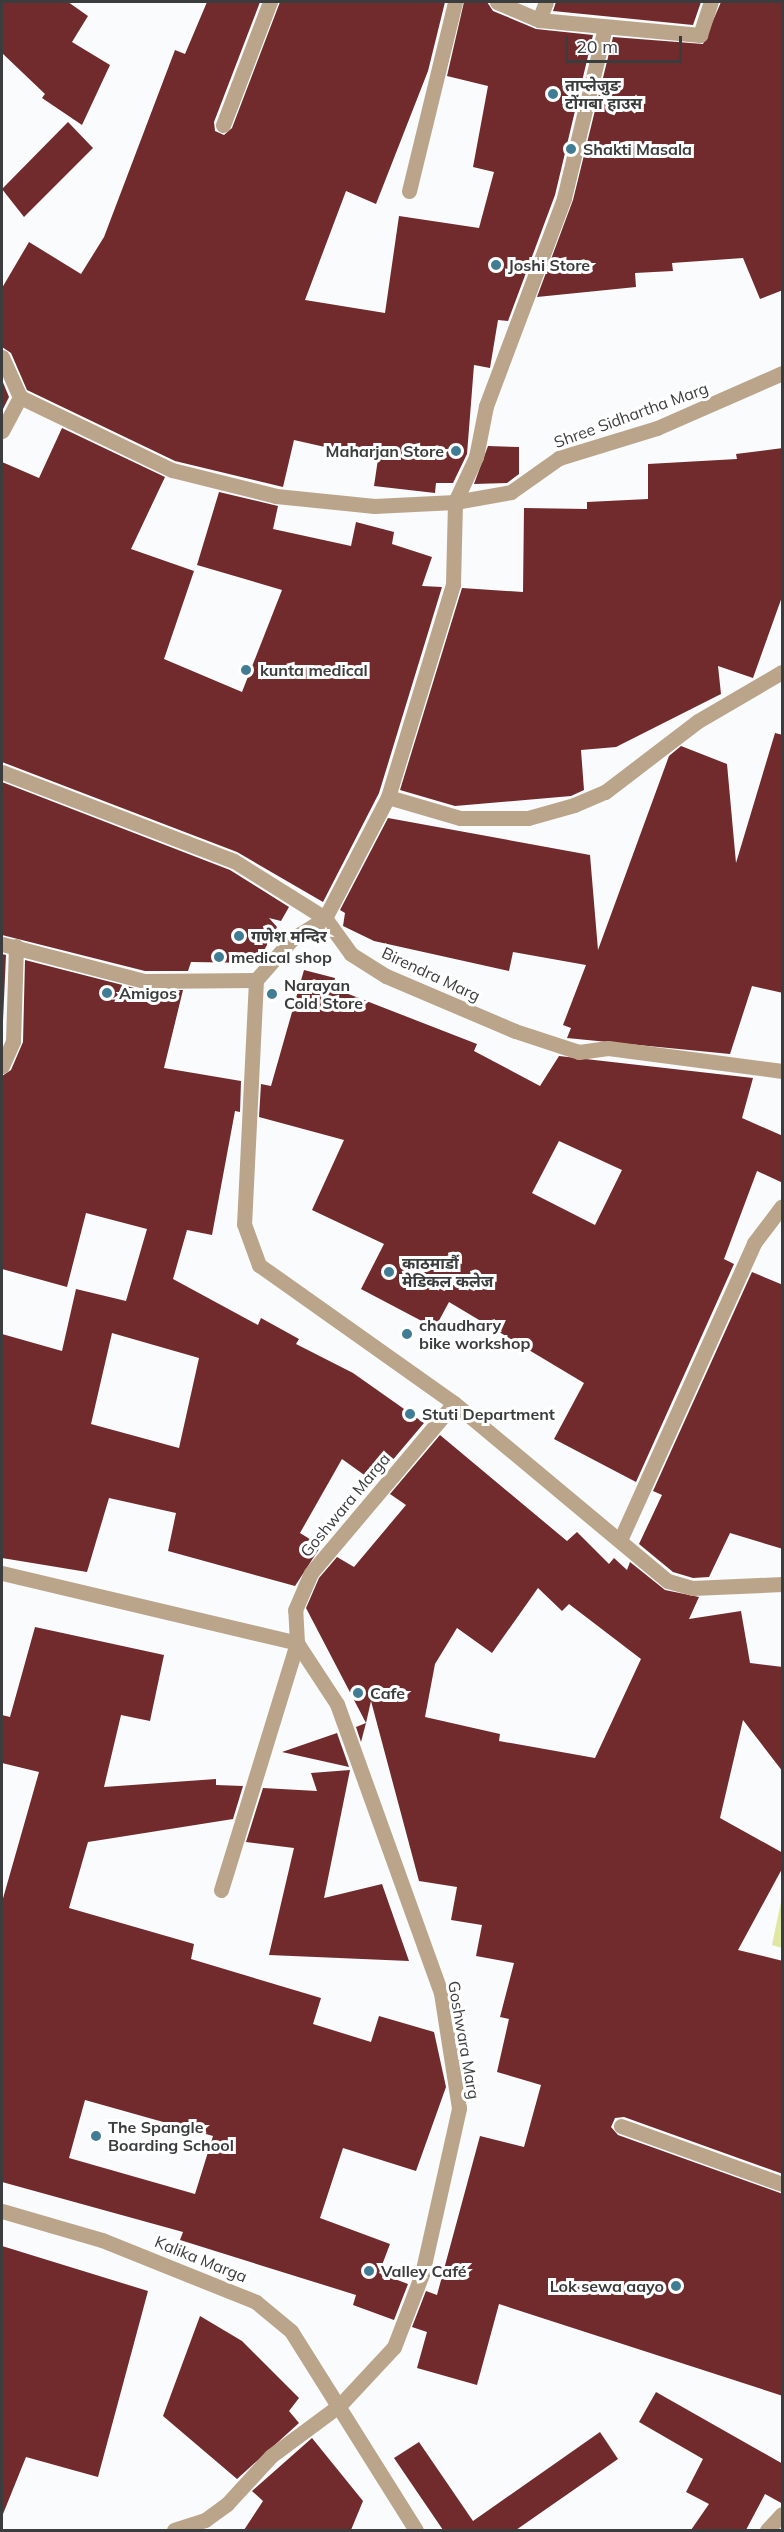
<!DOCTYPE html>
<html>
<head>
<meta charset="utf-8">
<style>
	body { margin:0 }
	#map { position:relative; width:784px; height:2532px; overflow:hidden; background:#fafbfd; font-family:Mulish,"Noto Sans Devanagari",sans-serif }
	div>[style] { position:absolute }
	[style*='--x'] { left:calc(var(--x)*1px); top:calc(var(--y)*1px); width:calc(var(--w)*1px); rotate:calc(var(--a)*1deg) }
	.green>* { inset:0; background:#dfe7a3 }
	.building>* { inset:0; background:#712b2c }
	.lane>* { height:15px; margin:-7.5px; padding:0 7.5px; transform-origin:7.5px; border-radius:7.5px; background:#baa58b }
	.street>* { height:15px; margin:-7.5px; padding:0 7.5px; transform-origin:7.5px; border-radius:7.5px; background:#baa58b }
	.dots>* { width:16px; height:16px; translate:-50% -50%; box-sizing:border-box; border:3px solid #fff; border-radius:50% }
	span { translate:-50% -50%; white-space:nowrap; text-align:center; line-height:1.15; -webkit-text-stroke:6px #fff; paint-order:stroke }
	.poi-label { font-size:16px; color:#3b3c3d; font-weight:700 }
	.left { translate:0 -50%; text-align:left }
	.right { translate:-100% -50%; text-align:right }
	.street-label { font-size:16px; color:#3b3c3d }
	.frame { position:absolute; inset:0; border:3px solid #3b3c3d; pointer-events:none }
	.scale { position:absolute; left:565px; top:36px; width:117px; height:27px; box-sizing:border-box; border:3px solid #3b3c3d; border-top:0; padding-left:8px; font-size:18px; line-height:21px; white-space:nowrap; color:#3b3c3d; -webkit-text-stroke:4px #fff; paint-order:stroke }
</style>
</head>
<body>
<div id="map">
	<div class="green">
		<i style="clip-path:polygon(782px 1897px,782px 1948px,772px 1945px)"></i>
	</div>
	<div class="building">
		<i style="clip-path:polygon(2px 2px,68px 2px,88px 16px,72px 42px,110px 65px,82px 125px,42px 98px,45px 94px,2px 53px)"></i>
		<i style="clip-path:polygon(207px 2px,260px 2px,214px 122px,215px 131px,224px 135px,232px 128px,280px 2px,445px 2px,428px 71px,376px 204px,346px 191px,305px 300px,385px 313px,399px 216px,479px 228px,494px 172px,473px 167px,488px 86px,447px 76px,464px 2px,487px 2px,493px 11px,536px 29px,593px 35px,555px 195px,508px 321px,498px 320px,490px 368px,474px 365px,467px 454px,453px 483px,436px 483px,435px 493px,374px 486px,378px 459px,294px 440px,283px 487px,175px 461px,27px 390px,11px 353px,2px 347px,2px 288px,29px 242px,81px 274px,104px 237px,175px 50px,185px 54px)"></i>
		<i style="clip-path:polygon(556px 2px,701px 2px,693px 25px,553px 11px)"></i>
		<i style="clip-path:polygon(721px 2px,783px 2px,783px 290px,760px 299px,743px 258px,672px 263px,673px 271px,635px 273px,636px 287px,537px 297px,573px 200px,613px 37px,703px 44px)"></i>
		<i style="clip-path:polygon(68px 122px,93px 148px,24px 217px,2px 189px)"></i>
		<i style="clip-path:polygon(2px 380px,9px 397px,2px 411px)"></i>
		<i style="clip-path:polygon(62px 428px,165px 477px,131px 549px,194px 571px,164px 659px,242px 692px,282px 590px,197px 565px,219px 492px,278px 506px,273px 529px,351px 546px,356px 522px,394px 532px,392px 544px,432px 557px,422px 586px,442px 587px,379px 793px,323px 902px,237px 852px,2px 762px,2px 462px,39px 478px)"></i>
		<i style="clip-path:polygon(488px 446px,519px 447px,519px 474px,507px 483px,474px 484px)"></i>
		<i style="clip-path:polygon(783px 448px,783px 594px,753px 678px,718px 666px,721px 694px,616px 747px,581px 750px,584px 790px,571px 796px,455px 806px,400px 790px,462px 588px,523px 592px,524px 508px,587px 509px,587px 502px,648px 499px,648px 464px,737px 459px,736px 454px)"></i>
		<i style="clip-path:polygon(775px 733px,783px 735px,783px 993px,752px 986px,730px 1054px,567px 1038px,571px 1028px,563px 1025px,586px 965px,513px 952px,509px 971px,374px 941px,343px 926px,345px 913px,340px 910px,388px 818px,590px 855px,598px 950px,669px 756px,681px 746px,727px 764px,736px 863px)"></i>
		<i style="clip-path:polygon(2px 782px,230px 870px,289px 907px,281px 921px,269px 918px,277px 927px,257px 963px,191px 962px,188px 971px,145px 971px,2px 935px)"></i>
		<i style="clip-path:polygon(2px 954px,6px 955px,2px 1043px)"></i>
		<i style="clip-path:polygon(evenodd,25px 960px,142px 990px,183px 990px,164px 1068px,241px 1081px,240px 1112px,235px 1111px,212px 1235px,187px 1230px,173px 1279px,258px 1325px,261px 1318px,299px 1339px,296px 1344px,353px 1373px,424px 1423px,374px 1482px,342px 1459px,300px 1533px,321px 1546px,295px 1586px,168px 1551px,176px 1513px,109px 1498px,87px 1572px,2px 1558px,2px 1334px,62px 1351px,76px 1289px,126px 1301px,147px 1229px,86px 1213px,67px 1287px,2px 1269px,2px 1076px,11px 1070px,23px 1042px,25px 960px,112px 1333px,199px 1358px,179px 1448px,91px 1424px,112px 1333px)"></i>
		<i style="clip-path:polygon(evenodd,304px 970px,335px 978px,333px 988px,477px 1044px,474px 1051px,540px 1086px,559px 1056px,753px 1078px,742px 1118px,783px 1136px,783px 1183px,757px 1171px,724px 1259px,734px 1264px,636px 1482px,554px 1439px,584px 1383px,449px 1302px,435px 1328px,361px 1289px,384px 1244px,312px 1210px,344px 1140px,259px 1117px,261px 1084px,271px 1086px,304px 970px,559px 1141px,622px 1170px,595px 1225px,532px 1193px,559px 1141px)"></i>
		<i style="clip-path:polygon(752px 1272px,783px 1285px,783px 1549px,730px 1533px,709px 1577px,693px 1578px,673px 1572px,639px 1544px,662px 1495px,653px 1491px)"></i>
		<i style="clip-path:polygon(evenodd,440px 1435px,567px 1541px,577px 1532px,609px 1564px,614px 1558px,627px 1570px,630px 1562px,665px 1590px,699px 1597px,689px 1619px,741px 1611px,750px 1663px,783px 1667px,783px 1772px,743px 1720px,720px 1818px,783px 1853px,783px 1867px,738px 1950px,783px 1961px,783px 2174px,624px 2117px,615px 2118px,611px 2127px,618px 2135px,783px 2194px,783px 2396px,499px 2304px,477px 2385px,417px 2368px,427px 2332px,412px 2327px,426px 2291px,437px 2295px,480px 2136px,524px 2147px,541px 2085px,497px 2072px,509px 2019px,500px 2017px,514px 1963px,476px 1956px,482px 1925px,451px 1920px,457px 1887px,419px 1881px,371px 1701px,366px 1723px,306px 1608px,319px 1578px,337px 1557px,354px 1567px,406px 1505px,390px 1494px,440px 1435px,538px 1588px,562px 1611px,569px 1604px,641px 1659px,595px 1758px,499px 1741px,500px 1734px,425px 1717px,435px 1664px,457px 1628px,492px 1653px,538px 1588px)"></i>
		<i style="clip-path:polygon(evenodd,35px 1627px,164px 1655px,150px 1721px,121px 1715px,104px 1787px,216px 1779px,216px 1785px,243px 1786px,233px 1819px,88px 1842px,69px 1908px,194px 1944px,191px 1959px,321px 1998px,313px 2024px,371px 2042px,379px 2016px,434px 2032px,446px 2087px,416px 2171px,343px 2148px,320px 2218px,390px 2244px,379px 2273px,408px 2284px,394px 2320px,353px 2305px,356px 2295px,180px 2240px,183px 2232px,2px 2182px,2px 1902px,39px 1772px,2px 1763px,2px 1715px,10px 1717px,35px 1627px,85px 2100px,213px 2136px,195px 2194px,69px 2158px,85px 2100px)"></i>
		<i style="clip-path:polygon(366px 1723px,361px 1742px,356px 1727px)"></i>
		<i style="clip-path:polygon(337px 1733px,349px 1767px,282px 1752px)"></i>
		<i style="clip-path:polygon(350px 1770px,324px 1898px,382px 1884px,409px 1961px,269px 1955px,294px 1848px,246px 1842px,263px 1788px,317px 1791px,311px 1773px)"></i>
		<i style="clip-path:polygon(2px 2246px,148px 2291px,98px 2477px,26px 2457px,3px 2514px)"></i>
		<i style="clip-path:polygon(200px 2316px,242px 2341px,299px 2398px,289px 2411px,299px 2423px,237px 2479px,163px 2416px)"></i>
		<i style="clip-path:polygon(656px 2392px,783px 2464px,783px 2504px,765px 2494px,746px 2530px,691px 2530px,709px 2504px,686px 2492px,703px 2459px,639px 2422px)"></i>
		<i style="clip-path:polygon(600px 2432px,618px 2459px,516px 2530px,443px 2530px,394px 2458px,419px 2442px,473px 2521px)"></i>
		<i style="clip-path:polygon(312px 2438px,363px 2501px,351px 2530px,244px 2530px,263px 2501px,252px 2491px)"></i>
	</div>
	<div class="lane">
		<i style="--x:221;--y:1890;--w:258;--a:-72.9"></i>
		<i style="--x:621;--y:2126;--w:171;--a:19.8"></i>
		<i style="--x:767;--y:2530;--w:22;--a:-47"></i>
	</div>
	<div class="street">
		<i style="--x:497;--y:2;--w:46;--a:23.2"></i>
		<i style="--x:539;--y:20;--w:162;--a:5.3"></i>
		<i style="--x:700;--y:35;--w:35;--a:-72"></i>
		<i style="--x:539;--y:20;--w:19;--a:-69"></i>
		<i style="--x:223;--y:125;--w:132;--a:-69.1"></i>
		<i style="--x:409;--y:191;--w:195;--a:-76.3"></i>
		<i style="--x:2;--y:357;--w:44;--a:65.8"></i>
		<i style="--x:20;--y:397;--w:169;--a:25.7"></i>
		<i style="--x:172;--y:470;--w:107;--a:14"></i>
		<i style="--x:276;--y:496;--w:99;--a:5.8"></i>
		<i style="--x:374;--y:506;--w:81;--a:-2.8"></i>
		<i style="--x:455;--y:502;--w:57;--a:-10.1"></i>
		<i style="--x:511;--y:492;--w:59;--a:-35.3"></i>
		<i style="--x:559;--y:458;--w:102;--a:-17"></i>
		<i style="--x:657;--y:428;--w:137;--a:-23.7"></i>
		<i style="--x:2;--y:431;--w:38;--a:-62"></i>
		<i style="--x:2;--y:772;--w:248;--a:21"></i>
		<i style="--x:234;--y:861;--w:107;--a:32.1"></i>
		<i style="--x:325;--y:918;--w:44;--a:54.2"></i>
		<i style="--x:351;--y:954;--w:41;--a:32.2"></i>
		<i style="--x:386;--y:976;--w:140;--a:23.1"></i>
		<i style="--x:515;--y:1031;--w:67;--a:18.2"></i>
		<i style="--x:579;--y:1052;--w:29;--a:-8"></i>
		<i style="--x:608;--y:1048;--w:176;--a:7.5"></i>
		<i style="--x:388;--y:797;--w:75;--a:16.3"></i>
		<i style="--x:460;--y:818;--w:68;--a:0"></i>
		<i style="--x:528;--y:818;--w:48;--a:-15.8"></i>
		<i style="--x:574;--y:805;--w:34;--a:-23"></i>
		<i style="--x:605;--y:792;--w:117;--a:-37.4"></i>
		<i style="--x:698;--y:721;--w:97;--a:-30.3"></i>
		<i style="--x:2;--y:944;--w:147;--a:14.6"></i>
		<i style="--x:144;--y:981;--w:112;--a:-0.5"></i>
		<i style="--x:256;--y:980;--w:55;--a:-48.7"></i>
		<i style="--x:292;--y:939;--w:39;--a:-32"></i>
		<i style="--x:325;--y:918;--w:136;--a:-62.5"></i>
		<i style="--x:388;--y:797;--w:223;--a:-73"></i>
		<i style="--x:453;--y:584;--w:82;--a:-88.6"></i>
		<i style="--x:455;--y:502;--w:50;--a:-65"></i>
		<i style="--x:476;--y:457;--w:52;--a:-78.9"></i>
		<i style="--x:486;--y:406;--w:222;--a:-69.4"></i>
		<i style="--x:564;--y:198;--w:176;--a:-76.5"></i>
		<i style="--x:256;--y:980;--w:244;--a:92.8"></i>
		<i style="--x:244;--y:1224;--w:44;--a:69.9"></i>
		<i style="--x:259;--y:1265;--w:239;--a:35.3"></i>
		<i style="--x:454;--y:1403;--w:278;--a:39.8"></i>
		<i style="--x:668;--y:1581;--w:25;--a:16"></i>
		<i style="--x:692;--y:1588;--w:90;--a:-2.5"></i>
		<i style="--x:2;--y:1066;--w:27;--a:-66"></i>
		<i style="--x:13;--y:1041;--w:95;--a:-88.2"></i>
		<i style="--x:621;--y:1538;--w:324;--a:-65.7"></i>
		<i style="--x:754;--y:1243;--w:46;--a:-52.9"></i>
		<i style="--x:2;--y:1573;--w:303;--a:13.3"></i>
		<i style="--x:2;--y:2211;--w:104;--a:16.2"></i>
		<i style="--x:102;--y:2240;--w:166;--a:21.9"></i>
		<i style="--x:256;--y:2302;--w:45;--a:39.6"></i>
		<i style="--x:291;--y:2331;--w:235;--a:57.9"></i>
		<i style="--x:174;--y:2530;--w:33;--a:-18"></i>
		<i style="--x:205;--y:2520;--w:27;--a:-36"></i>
		<i style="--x:227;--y:2504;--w:65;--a:-47.5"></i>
		<i style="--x:271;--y:2456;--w:86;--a:-36.5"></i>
		<i style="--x:340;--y:2405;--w:79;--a:-47"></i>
		<i style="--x:394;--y:2347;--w:78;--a:-69"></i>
		<i style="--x:422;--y:2274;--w:170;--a:-77.4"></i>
		<i style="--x:459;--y:2108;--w:116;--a:-98.9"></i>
		<i style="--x:441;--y:1993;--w:307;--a:-109.8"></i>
		<i style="--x:337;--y:1704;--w:73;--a:-123.3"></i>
		<i style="--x:297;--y:1643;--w:33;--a:-93"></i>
		<i style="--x:295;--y:1610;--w:40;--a:-66.6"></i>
		<i style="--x:311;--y:1573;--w:222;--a:-49.9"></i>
	</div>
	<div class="dots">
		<i style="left:553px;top:94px;background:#407c93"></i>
		<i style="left:571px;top:149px;background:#407c93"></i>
		<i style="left:496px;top:265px;background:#407c93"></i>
		<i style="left:456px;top:451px;background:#407c93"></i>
		<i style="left:246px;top:670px;background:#407c93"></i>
		<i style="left:239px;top:936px;background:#407c93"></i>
		<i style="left:219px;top:957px;background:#407c93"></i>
		<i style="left:107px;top:993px;background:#407c93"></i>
		<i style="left:272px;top:994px;background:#407c93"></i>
		<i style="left:389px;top:1272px;background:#407c93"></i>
		<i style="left:407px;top:1334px;background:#407c93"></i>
		<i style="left:410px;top:1414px;background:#407c93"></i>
		<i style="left:358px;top:1693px;background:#407c93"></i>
		<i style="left:96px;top:2136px;background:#407c93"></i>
		<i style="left:369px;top:2271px;background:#407c93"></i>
		<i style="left:676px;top:2286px;background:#407c93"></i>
	</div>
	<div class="poi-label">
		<span class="left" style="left:565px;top:94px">ताप्लेजुङ<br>टोंगबा हाउस</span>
		<span class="left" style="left:583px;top:149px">Shakti Masala</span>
		<span class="left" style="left:508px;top:265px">Joshi Store</span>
		<span class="right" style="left:444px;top:451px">Maharjan Store</span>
		<span class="left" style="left:260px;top:670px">kunta medical</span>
		<span class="left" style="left:251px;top:936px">गणेश मन्दिर</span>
		<span class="left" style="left:231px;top:957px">medical shop</span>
		<span class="left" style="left:284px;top:994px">Narayan<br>Cold Store</span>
		<span class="left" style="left:119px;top:993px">Amigos</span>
		<span class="left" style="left:402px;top:1272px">काठमाडौं<br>मेडिकल कलेज</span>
		<span class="left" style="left:419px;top:1334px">chaudhary<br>bike workshop</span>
		<span class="left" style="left:422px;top:1414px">Stuti Department</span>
		<span class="left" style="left:370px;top:1693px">Cafe</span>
		<span class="left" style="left:108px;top:2136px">The Spangle<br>Boarding School</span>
		<span class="left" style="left:381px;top:2271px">Valley Café</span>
		<span class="right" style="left:664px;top:2286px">Lok sewa aayo</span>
	</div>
	<div class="street-label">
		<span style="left:631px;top:415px;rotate:-20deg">Shree Sidhartha Marg</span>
		<span style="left:431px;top:974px;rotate:25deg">Birendra Marg</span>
		<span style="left:345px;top:1505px;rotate:-50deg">Goshwara Marga</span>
		<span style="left:464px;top:2040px;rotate:80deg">Goshwara Marg</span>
		<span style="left:201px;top:2259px;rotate:22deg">Kalika Marga</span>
	</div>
	<div class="frame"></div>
	<div class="scale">20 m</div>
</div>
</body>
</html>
